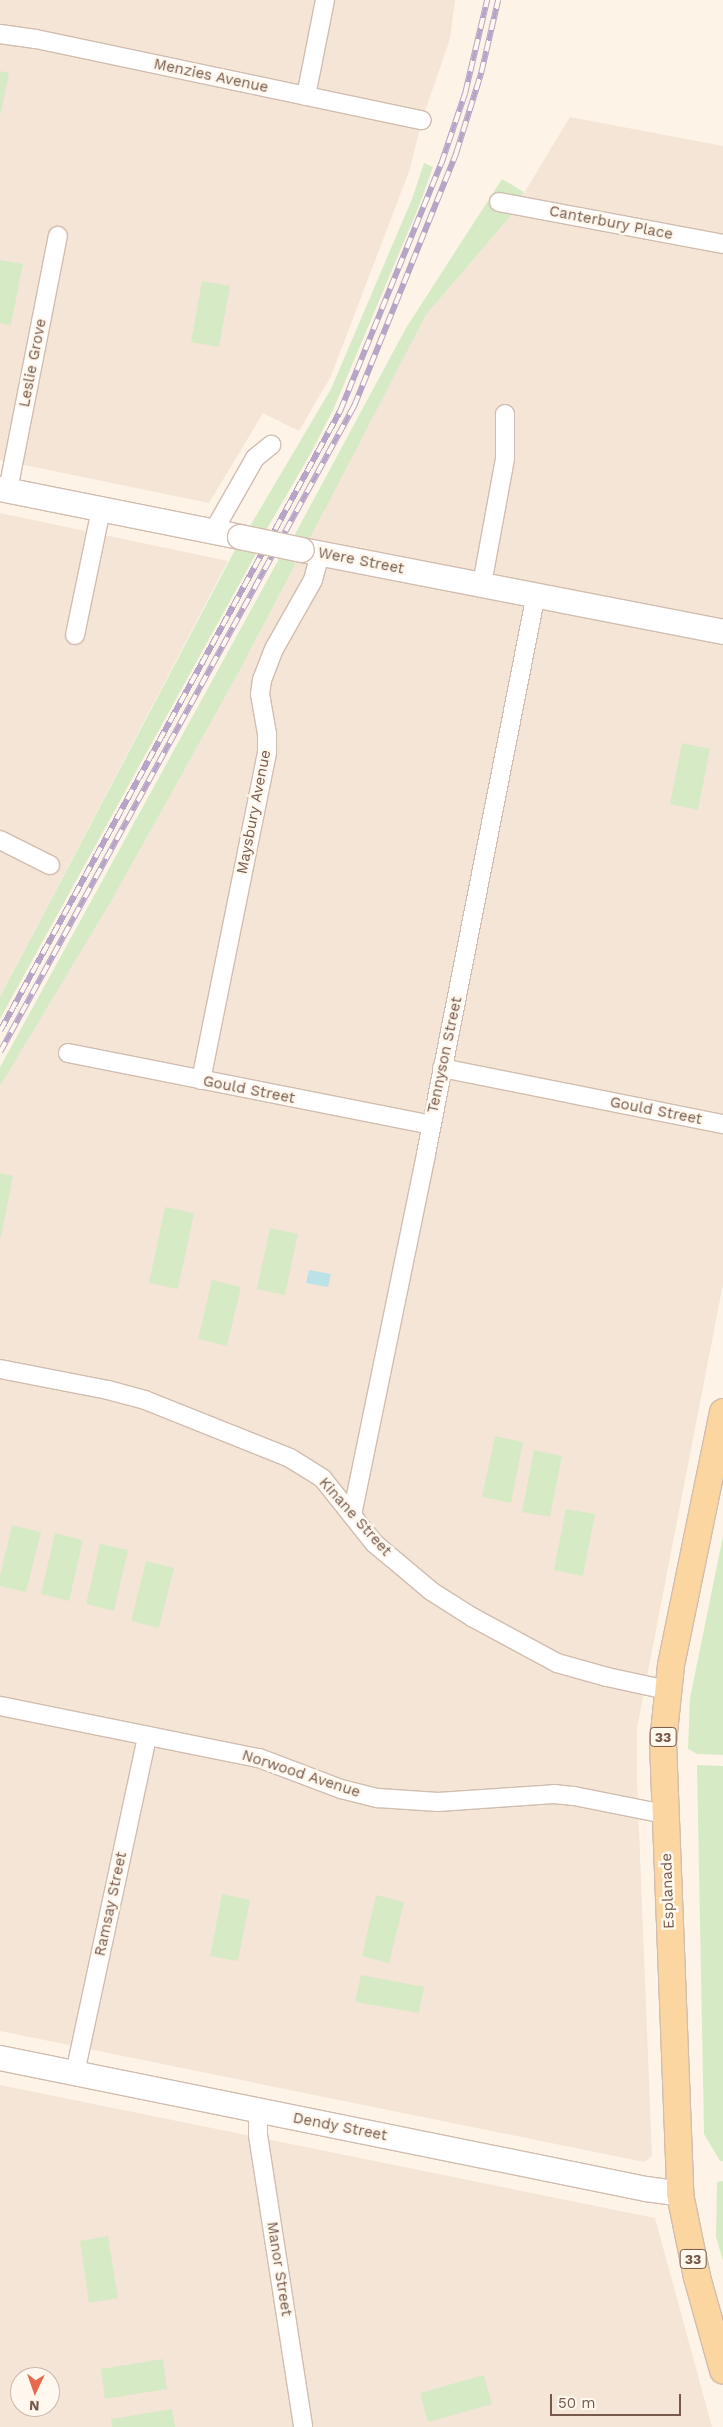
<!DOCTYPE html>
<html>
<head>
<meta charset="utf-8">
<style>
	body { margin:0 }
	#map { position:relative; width:723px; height:2427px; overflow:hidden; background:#fdf4e7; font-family:"Work Sans",sans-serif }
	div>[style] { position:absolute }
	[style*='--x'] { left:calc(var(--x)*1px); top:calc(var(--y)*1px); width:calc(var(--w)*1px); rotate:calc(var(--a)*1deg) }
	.residential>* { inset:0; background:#f4e5d6 }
	.green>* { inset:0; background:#d6ebc5 }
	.water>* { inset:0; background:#bbe2e7 }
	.roads { filter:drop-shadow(1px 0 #d1bdaf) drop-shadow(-1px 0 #d1bdaf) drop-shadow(0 1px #d1bdaf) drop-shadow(0 -1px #d1bdaf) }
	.street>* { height:18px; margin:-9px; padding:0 9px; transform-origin:9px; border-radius:9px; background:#fff }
	.secondary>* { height:24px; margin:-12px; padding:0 12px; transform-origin:12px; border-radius:12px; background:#fff }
	.primary>* { height:26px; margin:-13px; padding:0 13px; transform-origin:13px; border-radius:13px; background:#fbd6a0 }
	.rail>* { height:5.5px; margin-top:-2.75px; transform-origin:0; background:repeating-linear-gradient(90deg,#fff8ee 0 11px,#b6a5c7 0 22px); box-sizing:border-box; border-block:1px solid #b6a5c7 }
	.bridges { filter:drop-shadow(1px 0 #d4bdad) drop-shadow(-1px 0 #d4bdad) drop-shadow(0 1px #d4bdad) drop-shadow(0 -1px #d4bdad) }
	.secondary-bridge>* { height:24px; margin:-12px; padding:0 12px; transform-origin:12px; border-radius:12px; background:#fff }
	span { translate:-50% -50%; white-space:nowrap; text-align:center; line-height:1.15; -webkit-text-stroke:5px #fff8ee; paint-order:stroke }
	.shield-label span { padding:1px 4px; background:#fff8ee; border:1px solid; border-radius:4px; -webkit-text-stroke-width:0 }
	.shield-label { font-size:14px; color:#77594b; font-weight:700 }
	.street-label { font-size:15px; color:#77594b }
	.north { position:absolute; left:10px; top:2367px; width:50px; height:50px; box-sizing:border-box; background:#fff8ee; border:1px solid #c9b8ad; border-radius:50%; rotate:183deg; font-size:14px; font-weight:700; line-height:20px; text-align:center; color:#77594b }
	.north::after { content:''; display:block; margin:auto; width:18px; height:22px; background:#e7694c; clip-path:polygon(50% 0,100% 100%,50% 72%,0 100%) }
	.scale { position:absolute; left:550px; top:2394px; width:131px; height:22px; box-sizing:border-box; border:2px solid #77594b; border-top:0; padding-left:6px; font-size:15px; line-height:18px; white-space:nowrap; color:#77594b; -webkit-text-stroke:4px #fff8ee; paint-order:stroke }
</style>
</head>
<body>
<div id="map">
	<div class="residential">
		<i style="clip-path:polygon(0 0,455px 0,450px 39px,422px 120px,410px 169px,331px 376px,299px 431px,263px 413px,209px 503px,0 460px)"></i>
		<i style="clip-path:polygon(570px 117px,723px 146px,723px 1284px,637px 1728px,637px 1780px,652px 2156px,644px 2162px,0 2031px,0 1085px,112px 900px,240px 670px,426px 315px,509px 218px)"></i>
		<i style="clip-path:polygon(0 513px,228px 561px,0 997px)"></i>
		<i style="clip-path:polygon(evenodd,0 2085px,655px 2218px,712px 2427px,0 2427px,0 2085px,20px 2377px,50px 2377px,50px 2407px,20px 2407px,20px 2377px)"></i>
	</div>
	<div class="green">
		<i style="clip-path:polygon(0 71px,9px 73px,0 116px)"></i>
		<i style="clip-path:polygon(424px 163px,433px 167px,419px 206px,334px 408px,311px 453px,265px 532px,250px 526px,331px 389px,412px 199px)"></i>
		<i style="clip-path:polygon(502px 179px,524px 192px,509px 218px,426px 315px,310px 538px,294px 536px,406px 328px)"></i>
		<i style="clip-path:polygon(0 260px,23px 264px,11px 325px,0 323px)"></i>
		<i style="clip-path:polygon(202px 281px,230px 286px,219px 347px,191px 342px)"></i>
		<i style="clip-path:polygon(236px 548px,257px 552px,0 1019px,0 997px)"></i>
		<i style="clip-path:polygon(280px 557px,296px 563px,240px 670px,112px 900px,0 1086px,0 1067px)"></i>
		<i style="clip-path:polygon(682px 743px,710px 749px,698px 810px,670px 804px)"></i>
		<i style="clip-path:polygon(0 1173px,13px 1176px,1px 1237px,0 1237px)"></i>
		<i style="clip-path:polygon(165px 1207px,194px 1213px,178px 1289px,149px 1283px)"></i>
		<i style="clip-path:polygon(270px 1228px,298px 1234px,285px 1295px,257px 1289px)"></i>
		<i style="clip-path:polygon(212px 1280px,241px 1287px,227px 1346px,198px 1339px)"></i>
		<i style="clip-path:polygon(495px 1436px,523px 1442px,511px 1503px,482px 1497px)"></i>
		<i style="clip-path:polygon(534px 1450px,562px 1456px,550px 1517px,522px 1512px)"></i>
		<i style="clip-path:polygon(566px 1509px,595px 1514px,583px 1576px,554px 1570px)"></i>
		<i style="clip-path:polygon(12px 1525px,41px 1532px,26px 1592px,0 1586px,0 1576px)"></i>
		<i style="clip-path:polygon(55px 1533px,83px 1540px,69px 1601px,41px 1594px)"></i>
		<i style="clip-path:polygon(723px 1536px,723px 1755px,697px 1754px,688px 1749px,690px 1698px)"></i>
		<i style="clip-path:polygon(100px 1544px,128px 1550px,114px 1611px,86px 1604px)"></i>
		<i style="clip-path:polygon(146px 1561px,174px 1568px,159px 1628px,131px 1621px)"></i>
		<i style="clip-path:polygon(697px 1765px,723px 1766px,723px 2161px,720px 2161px,704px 2134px)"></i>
		<i style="clip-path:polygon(222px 1894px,250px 1900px,238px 1961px,210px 1956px)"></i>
		<i style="clip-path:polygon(376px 1895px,404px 1902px,389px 1963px,362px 1956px)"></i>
		<i style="clip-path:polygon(361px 1975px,424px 1987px,419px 2013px,355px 2002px)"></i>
		<i style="clip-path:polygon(723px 2181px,723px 2261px,716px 2237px,717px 2182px)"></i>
		<i style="clip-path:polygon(108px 2236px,118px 2298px,89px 2303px,80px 2241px)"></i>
		<i style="clip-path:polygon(163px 2359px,167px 2389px,105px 2399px,101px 2369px)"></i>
		<i style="clip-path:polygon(484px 2375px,492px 2404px,428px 2422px,420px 2393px)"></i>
		<i style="clip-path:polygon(172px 2409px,175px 2427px,112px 2427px,111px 2419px)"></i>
	</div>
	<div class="water">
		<i style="clip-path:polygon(309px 1270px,331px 1274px,328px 1287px,306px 1283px)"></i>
	</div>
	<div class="roads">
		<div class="street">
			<i style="--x:0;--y:34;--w:36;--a:8"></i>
			<i style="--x:36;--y:39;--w:394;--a:11.9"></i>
			<i style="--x:306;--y:96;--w:98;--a:-78.8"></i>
			<i style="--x:499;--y:202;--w:228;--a:10.6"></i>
			<i style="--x:8;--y:490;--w:259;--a:-78.9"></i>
			<i style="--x:213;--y:532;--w:85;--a:-60.4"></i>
			<i style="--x:255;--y:458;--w:21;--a:-39"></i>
			<i style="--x:482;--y:584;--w:127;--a:-79.6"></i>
			<i style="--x:505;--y:459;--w:45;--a:-90"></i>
			<i style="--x:75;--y:635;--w:128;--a:-78.3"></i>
			<i style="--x:0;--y:840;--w:56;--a:26.6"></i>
			<i style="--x:68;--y:1053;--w:369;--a:11.2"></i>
			<i style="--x:442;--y:1068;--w:287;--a:11.3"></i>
			<i style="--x:201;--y:1080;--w:335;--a:-78.6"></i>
			<i style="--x:267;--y:752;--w:18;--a:-90"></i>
			<i style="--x:267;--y:734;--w:41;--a:-99.9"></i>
			<i style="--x:260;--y:694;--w:14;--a:-82"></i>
			<i style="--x:262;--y:680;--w:33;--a:-69"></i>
			<i style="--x:274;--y:649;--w:79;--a:-60.5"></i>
			<i style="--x:313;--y:580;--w:27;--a:-75"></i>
			<i style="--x:0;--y:1369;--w:110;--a:11"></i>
			<i style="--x:108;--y:1390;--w:38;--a:15"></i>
			<i style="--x:145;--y:1400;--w:156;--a:21.8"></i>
			<i style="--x:290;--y:1458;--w:39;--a:32"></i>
			<i style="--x:323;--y:1479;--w:82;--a:51.4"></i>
			<i style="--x:374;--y:1543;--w:23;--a:40"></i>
			<i style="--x:392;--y:1558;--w:51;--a:40.2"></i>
			<i style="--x:431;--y:1591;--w:49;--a:32.4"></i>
			<i style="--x:472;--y:1617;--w:97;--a:28.4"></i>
			<i style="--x:557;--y:1663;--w:52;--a:15.6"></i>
			<i style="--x:607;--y:1677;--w:61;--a:12.2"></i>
			<i style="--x:352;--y:1515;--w:369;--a:-78.4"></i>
			<i style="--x:426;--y:1154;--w:571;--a:-78.89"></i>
			<i style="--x:0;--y:1706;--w:264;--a:11.4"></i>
			<i style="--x:259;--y:1758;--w:88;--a:20.7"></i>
			<i style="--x:341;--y:1789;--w:38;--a:14"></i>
			<i style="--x:378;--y:1798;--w:60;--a:3.8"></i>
			<i style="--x:438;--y:1802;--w:116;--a:-3.9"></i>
			<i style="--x:554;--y:1794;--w:20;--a:6"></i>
			<i style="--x:574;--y:1796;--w:92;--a:11.3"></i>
			<i style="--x:75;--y:2073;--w:345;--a:-77.9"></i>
			<i style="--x:258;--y:2111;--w:24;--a:90"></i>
			<i style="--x:258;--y:2135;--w:295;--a:81.2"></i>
		</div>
		<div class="secondary">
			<i style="--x:0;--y:489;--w:245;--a:11.3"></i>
			<i style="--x:302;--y:550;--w:429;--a:11"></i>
			<i style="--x:0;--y:2058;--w:659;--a:11.46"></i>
			<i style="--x:646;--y:2189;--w:34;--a:8"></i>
		</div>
		<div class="primary">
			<i style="--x:723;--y:1412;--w:258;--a:101.6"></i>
			<i style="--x:671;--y:1665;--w:77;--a:95.9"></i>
			<i style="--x:663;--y:1742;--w:452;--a:87.8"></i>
			<i style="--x:680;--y:2194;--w:85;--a:78.4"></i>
			<i style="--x:697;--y:2277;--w:97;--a:74.4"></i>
		</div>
	</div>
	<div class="rail">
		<i style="--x:0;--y:1031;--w:707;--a:-61.26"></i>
		<i style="--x:340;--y:411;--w:267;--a:-67.8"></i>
		<i style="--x:441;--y:164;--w:75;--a:-71.3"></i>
		<i style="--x:465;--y:93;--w:96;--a:-76.7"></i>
		<i style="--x:0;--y:1052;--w:737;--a:-61.28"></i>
		<i style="--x:354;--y:406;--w:273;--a:-68"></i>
		<i style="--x:456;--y:153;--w:84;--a:-72.6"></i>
		<i style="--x:481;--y:73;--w:75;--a:-76.9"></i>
	</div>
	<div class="bridges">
		<div class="secondary-bridge">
			<i style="--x:240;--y:537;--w:63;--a:11.8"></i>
		</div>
	</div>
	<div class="shield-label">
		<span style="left:663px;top:1737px">33</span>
		<span style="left:693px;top:2259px">33</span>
	</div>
	<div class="street-label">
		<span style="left:211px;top:76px;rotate:12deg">Menzies Avenue</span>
		<span style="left:611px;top:223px;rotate:11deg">Canterbury Place</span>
		<span style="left:33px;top:363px;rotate:-79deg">Leslie Grove</span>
		<span style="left:361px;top:561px;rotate:11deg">Were Street</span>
		<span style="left:254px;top:812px;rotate:-79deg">Maysbury Avenue</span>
		<span style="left:445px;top:1055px;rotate:-78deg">Tennyson Street</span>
		<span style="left:249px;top:1090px;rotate:11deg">Gould Street</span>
		<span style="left:656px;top:1111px;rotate:11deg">Gould Street</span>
		<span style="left:355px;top:1517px;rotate:48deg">Kinane Street</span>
		<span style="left:301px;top:1774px;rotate:18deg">Norwood Avenue</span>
		<span style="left:668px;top:1891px;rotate:-92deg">Esplanade</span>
		<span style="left:111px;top:1904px;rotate:-78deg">Ramsay Street</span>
		<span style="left:340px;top:2127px;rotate:11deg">Dendy Street</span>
		<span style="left:279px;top:2269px;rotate:81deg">Manor Street</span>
	</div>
	<div class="north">N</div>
	<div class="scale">50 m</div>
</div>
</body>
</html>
